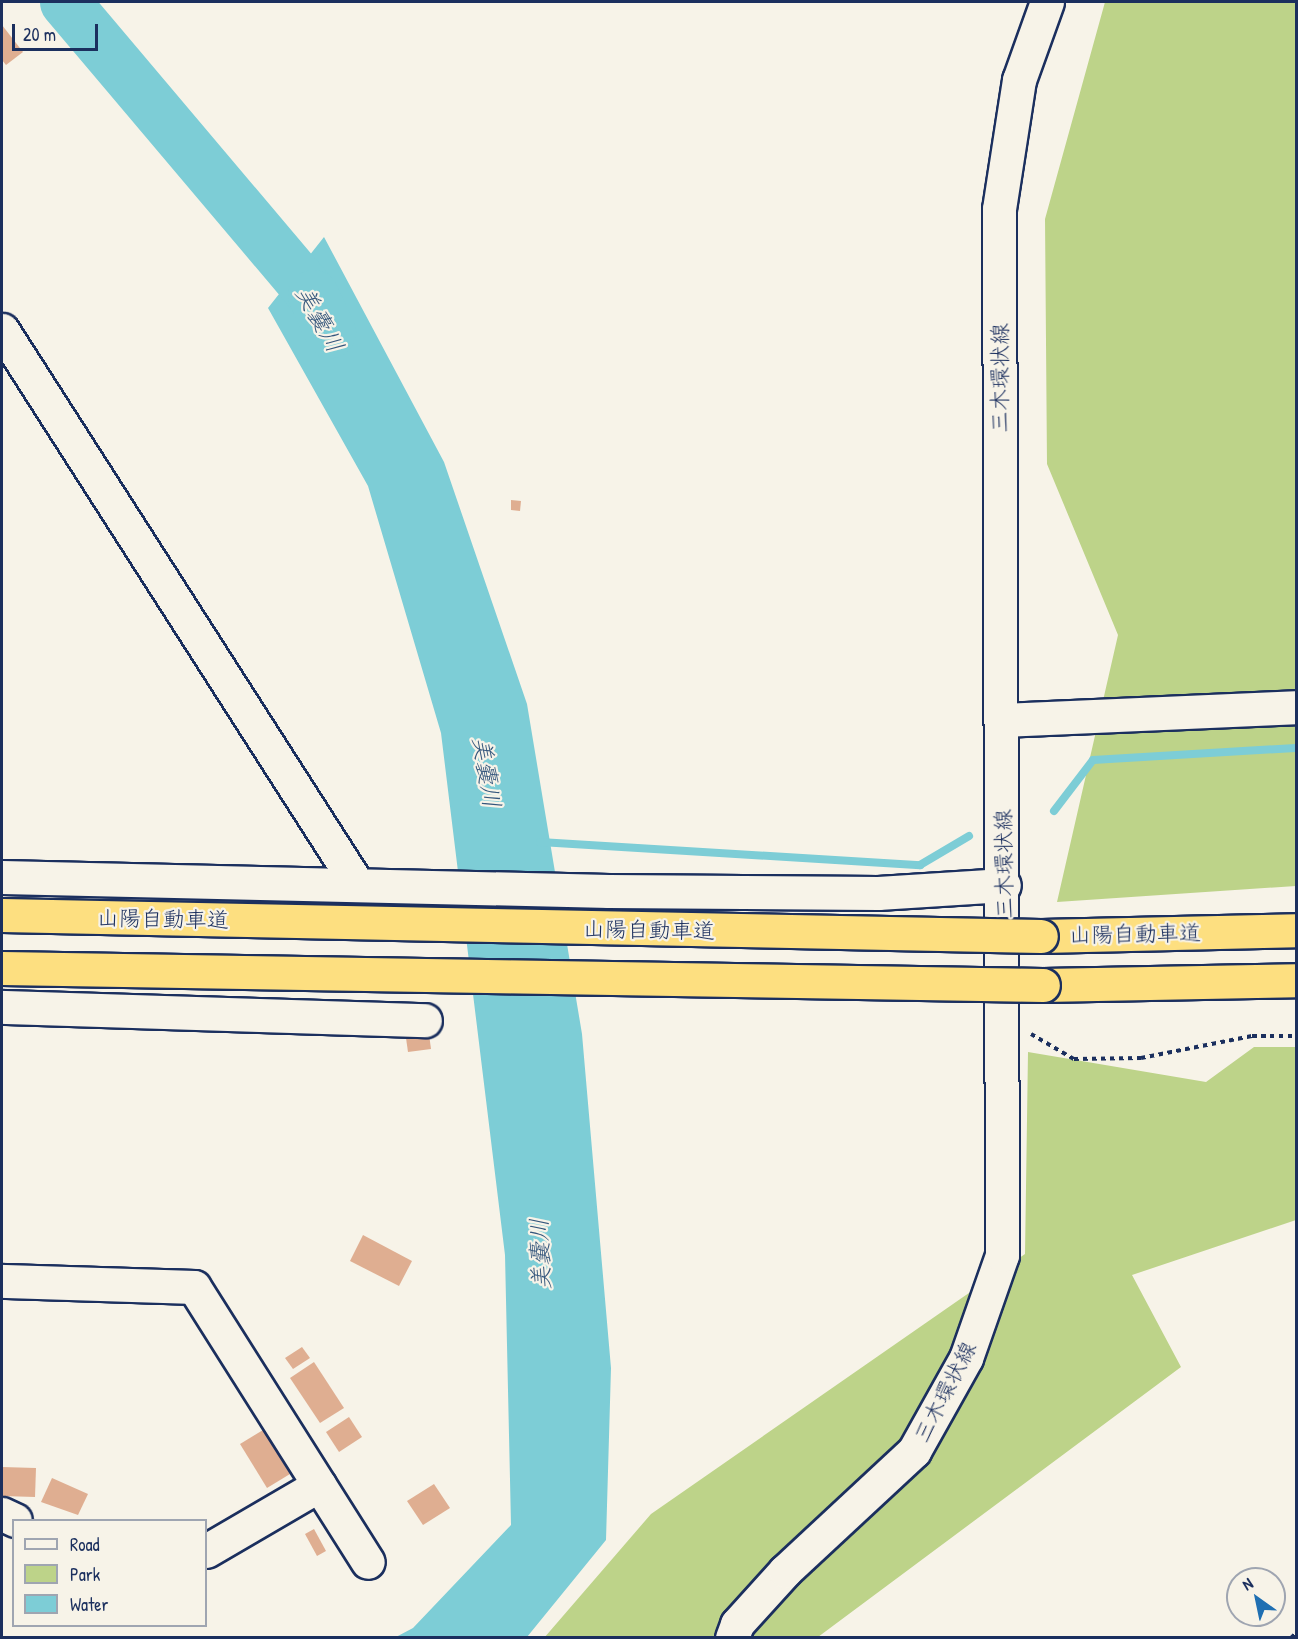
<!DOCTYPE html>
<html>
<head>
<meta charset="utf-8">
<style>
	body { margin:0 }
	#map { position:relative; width:1298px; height:1639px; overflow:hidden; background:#f7f3e8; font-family:"Patrick Hand","Klee One",sans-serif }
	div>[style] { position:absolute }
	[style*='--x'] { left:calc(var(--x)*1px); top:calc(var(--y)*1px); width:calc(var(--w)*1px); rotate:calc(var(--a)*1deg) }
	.green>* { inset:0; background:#bdd389 }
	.water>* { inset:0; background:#7dcdd6 }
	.stream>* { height:8px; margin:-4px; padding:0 4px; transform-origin:4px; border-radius:4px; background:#7dcdd6 }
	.river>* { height:51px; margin:-25.5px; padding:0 25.5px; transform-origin:25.5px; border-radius:25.5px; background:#7dcdd6 }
	.building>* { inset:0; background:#dfae91 }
	.path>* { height:4px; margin-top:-2px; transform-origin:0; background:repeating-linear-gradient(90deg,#1b2f5e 0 4.5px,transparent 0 9px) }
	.roads { filter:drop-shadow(2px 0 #1b2f5e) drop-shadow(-2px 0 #1b2f5e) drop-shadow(0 2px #1b2f5e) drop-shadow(0 -2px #1b2f5e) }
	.minor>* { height:33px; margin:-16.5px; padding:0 16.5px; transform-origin:16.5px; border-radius:16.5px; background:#f7f3e8 }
	.tertiary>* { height:33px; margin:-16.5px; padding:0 16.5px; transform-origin:16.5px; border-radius:16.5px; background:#f7f3e8 }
	.secondary>* { height:33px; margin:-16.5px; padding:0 16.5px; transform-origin:16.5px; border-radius:16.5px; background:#f7f3e8 }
	.motorway>* { height:33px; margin:-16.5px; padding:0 16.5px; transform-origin:16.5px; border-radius:16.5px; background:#fddf80 }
	.bridges { filter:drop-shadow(2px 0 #1b2f5e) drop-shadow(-2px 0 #1b2f5e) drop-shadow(0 2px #1b2f5e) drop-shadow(0 -2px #1b2f5e) }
	.motorway-bridge>* { height:33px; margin:-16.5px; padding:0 16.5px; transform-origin:16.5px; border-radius:16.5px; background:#fddf80 }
	span { translate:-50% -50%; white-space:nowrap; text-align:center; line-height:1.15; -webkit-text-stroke:4.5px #f7f3e8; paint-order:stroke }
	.street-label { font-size:22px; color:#1b2f5e }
	.water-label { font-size:24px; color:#34567c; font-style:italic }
	.frame { position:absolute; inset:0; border:3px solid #1b2f5e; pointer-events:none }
	.legend { position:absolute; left:12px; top:1519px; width:195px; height:108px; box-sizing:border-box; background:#f7f3e8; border:2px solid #9fa5b1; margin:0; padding:8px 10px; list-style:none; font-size:18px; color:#1b2f5e }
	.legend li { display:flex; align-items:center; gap:12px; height:30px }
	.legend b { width:30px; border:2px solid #9fa5b1 }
	.north { position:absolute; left:1226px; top:1567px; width:60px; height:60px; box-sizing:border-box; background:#f7f3e8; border:2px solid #9fa5b1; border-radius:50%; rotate:327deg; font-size:16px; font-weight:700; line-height:24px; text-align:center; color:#1b2f5e }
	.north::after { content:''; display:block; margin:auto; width:21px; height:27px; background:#1f6fb2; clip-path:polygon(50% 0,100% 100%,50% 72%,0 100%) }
	.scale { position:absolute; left:12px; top:24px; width:86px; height:27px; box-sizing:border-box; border:3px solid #1b2f5e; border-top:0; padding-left:8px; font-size:18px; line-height:21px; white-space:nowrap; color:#1b2f5e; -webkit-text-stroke:4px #f7f3e8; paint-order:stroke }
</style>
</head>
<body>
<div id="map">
	<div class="green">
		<i style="clip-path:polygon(1105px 2px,1296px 2px,1296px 886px,1057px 902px,1118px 635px,1047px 464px,1045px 219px)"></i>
		<i style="clip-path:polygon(1254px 1047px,1296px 1047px,1296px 1220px,1132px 1275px,1181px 1367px,818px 1637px,544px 1638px,651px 1514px,1025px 1254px,1028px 1052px,1206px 1082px)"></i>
	</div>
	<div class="water">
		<i style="clip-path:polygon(324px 237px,444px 462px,527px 704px,582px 1034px,611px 1368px,606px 1540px,527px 1637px,396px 1637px,413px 1628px,511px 1525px,505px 1255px,441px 733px,368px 486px,268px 308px)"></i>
	</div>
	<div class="stream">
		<i style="--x:1054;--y:811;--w:64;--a:-52.6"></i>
		<i style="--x:1093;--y:760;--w:203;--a:-3.4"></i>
		<i style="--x:540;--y:842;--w:381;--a:3.5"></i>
		<i style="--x:920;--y:865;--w:57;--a:-30.6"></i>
	</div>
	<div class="river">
		<i style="--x:65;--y:2;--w:384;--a:49.8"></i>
		<i style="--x:313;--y:295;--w:41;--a:65.3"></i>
	</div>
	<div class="building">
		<i style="clip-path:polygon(2px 25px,23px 52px,6px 65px,2px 60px)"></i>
		<i style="clip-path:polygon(511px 500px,521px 501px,520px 511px,511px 510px)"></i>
		<i style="clip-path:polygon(429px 1034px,431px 1049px,408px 1052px,406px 1038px)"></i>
		<i style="clip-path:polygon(363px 1235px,412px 1261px,399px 1286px,350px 1261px)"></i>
		<i style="clip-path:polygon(302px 1347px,310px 1358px,293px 1369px,285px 1358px)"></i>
		<i style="clip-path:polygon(314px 1362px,344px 1408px,320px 1423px,290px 1378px)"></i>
		<i style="clip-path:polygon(349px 1417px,362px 1437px,339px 1452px,326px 1432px)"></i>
		<i style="clip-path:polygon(263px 1430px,290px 1474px,267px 1488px,240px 1444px)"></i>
		<i style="clip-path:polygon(2px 1467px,36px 1468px,35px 1497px,2px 1496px)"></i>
		<i style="clip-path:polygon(52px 1478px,88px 1494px,78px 1515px,41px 1502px)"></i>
		<i style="clip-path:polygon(434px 1484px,450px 1508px,423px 1525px,407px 1501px)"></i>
		<i style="clip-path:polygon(314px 1529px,326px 1551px,317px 1556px,305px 1534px)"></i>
	</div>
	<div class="path">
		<i style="--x:1031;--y:1034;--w:50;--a:30.2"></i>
		<i style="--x:1074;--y:1059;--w:67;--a:-0.9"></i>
		<i style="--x:1141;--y:1058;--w:113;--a:-11.2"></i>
		<i style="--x:1252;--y:1036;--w:44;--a:0"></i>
		<i style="--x:1291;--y:1638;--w:7;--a:-45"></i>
	</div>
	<div class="roads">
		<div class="minor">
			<i style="--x:2;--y:330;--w:658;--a:57.35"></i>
			<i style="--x:2;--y:877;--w:607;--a:1.32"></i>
			<i style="--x:609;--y:891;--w:269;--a:0.4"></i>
			<i style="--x:878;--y:893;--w:126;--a:-3.6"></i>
			<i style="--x:2;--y:1007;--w:423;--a:1.8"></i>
			<i style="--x:2;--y:1281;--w:192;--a:1.8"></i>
			<i style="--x:194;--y:1287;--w:325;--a:57.7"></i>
			<i style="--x:2;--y:1514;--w:14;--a:25"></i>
			<i style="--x:206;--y:1551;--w:131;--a:-30.3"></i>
		</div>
		<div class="tertiary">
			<i style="--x:1001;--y:720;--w:295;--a:-2.5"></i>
		</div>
		<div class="secondary">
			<i style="--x:732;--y:1638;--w:15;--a:-70"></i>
			<i style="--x:737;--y:1624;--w:72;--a:-47.8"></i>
			<i style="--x:785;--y:1571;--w:176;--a:-42.9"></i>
			<i style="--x:914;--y:1451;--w:107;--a:-60.8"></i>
			<i style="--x:966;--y:1358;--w:109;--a:-70.7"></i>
			<i style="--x:1002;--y:1255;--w:1046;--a:-90.16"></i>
			<i style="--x:999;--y:209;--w:131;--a:-81.2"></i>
			<i style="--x:1019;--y:80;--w:83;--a:-70.3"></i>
		</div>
		<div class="motorway">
			<i style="--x:1041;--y:936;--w:255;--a:-1.3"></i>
			<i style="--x:1043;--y:985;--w:253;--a:-1.1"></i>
		</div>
	</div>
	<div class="bridges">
		<div class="motorway-bridge">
			<i style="--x:2;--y:915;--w:1039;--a:1.16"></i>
			<i style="--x:2;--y:968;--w:1041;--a:0.94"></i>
		</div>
	</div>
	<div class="street-label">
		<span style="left:1000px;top:378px;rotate:-90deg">三木環状線</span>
		<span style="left:1004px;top:864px;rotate:-91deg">三木環状線</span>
		<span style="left:163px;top:919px;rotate:1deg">山陽自動車道</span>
		<span style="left:649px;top:930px;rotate:1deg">山陽自動車道</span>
		<span style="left:1135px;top:934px;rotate:-1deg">山陽自動車道</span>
		<span style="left:945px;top:1392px;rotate:-63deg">三木環状線</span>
	</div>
	<div class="water-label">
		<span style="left:320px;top:319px;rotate:61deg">美嚢川</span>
		<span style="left:487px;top:772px;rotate:81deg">美嚢川</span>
		<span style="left:540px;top:1254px;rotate:-92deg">美嚢川</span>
	</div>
	<div class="frame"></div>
	<ul class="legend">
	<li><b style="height:8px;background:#f7f3e8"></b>Road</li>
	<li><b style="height:16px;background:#bdd389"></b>Park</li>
	<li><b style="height:16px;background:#7dcdd6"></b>Water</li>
	</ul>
	<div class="north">N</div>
	<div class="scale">20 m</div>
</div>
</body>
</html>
